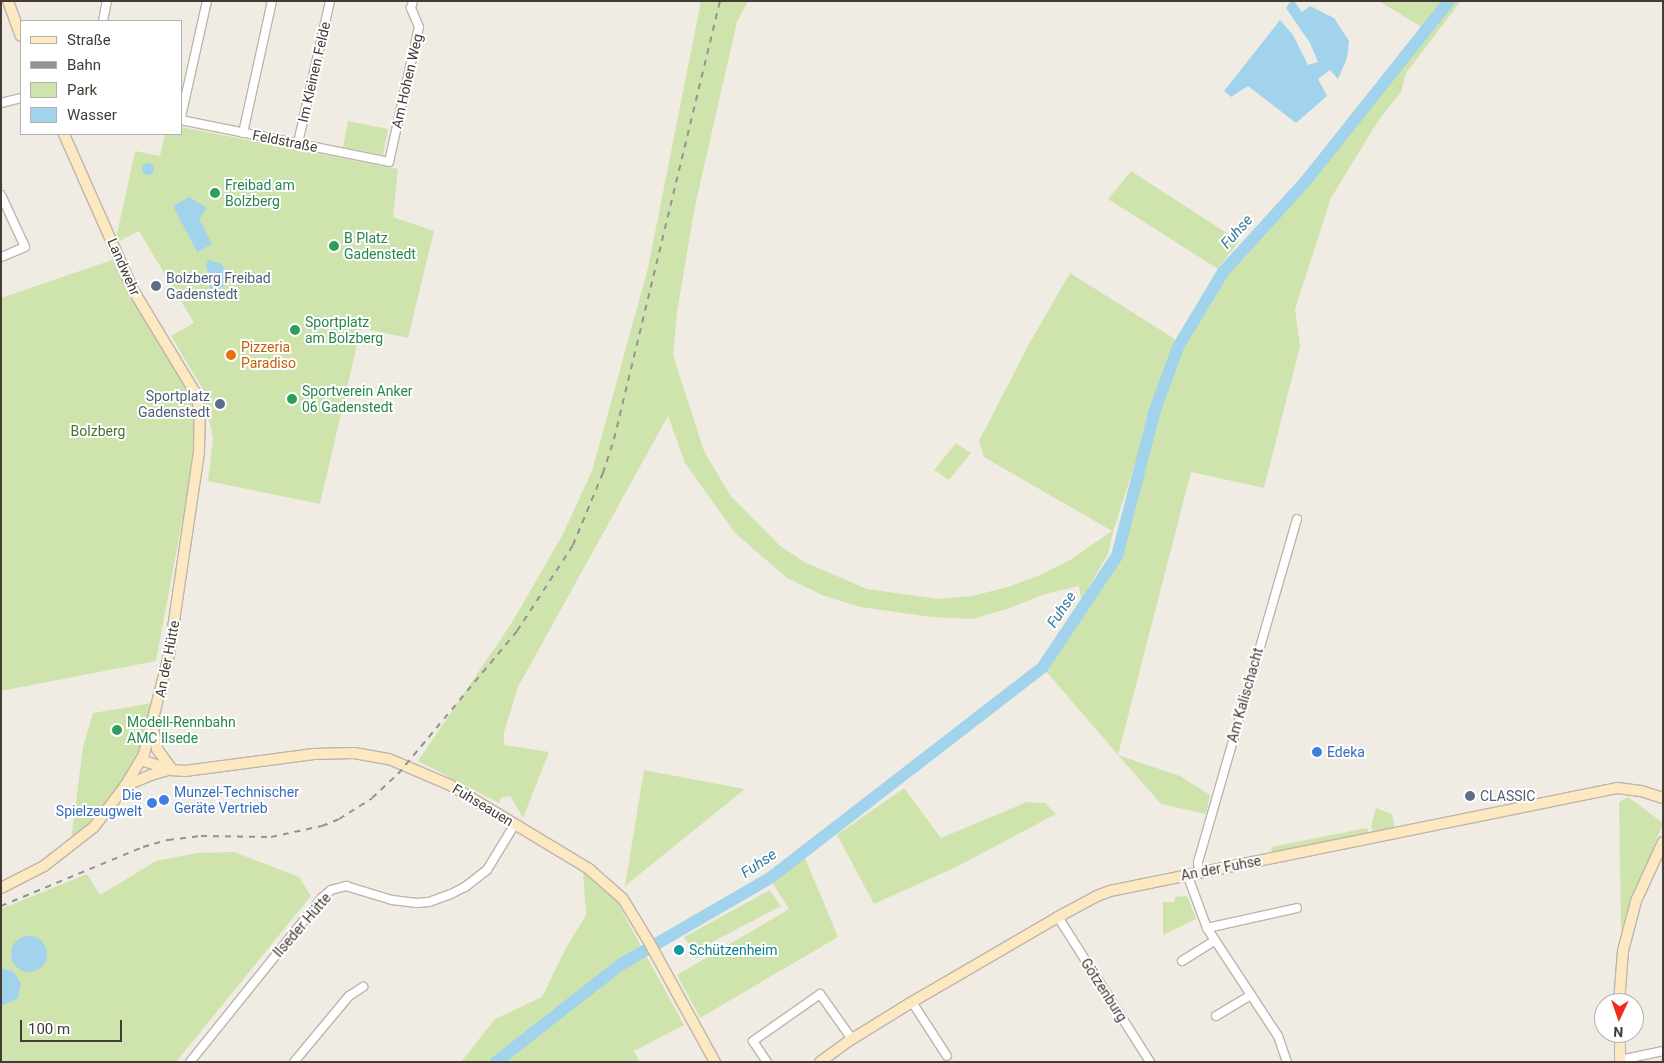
<!DOCTYPE html>
<html>
<head>
<meta charset="utf-8">
<style>
	body { margin:0 }
	#map { position:relative; width:1664px; height:1063px; overflow:hidden; background:#f1ece3; font-family:Roboto,sans-serif }
	div>[style] { position:absolute }
	[style*='--x'] { left:calc(var(--x)*1px); top:calc(var(--y)*1px); width:calc(var(--w)*1px); rotate:calc(var(--a)*1deg) }
	.green>* { inset:0; background:#cfe4ad }
	.water>* { inset:0; background:#a1d3ec }
	.round { border-radius:50% }
	.river>* { height:12px; margin:-6px; padding:0 6px; transform-origin:6px; border-radius:6px; background:#a1d3ec }
	.roads { filter:drop-shadow(1px 0 #beb5aa) drop-shadow(-1px 0 #beb5aa) drop-shadow(0 1px #beb5aa) drop-shadow(0 -1px #beb5aa) }
	.street>* { height:8px; margin:-4px; padding:0 4px; transform-origin:4px; border-radius:4px; background:#fff }
	.secondary>* { height:10px; margin:-5px; padding:0 5px; transform-origin:5px; border-radius:5px; background:#fce9c2 }
	.rail>* { height:2px; margin-top:-1px; transform-origin:0; background:repeating-linear-gradient(90deg,#939393 0 6px,transparent 0 12px) }
	.dots>* { width:14px; height:14px; translate:-50% -50%; box-sizing:border-box; border:2px solid #fff; border-radius:50% }
	span { translate:-50% -50%; white-space:nowrap; text-align:center; line-height:1.15; -webkit-text-stroke:4px #fff; paint-order:stroke }
	.street-label { font-size:14px; color:#423c34 }
	.leisure-label { font-size:14px; color:#27864d }
	.left { translate:0 -50%; text-align:left }
	.service-label { font-size:14px; color:#4e5e75 }
	.right { translate:-100% -50%; text-align:right }
	.food-label { font-size:14px; color:#c56008 }
	.park-label { font-size:14px; color:#4a702b }
	.shop-label { font-size:14px; color:#366cbe }
	.culture-label { font-size:14px; color:#0d838f }
	.water-label { font-size:15px; color:#317aa0; font-style:italic }
	.frame { position:absolute; inset:0; border:2px solid #423c34; pointer-events:none }
	.legend { position:absolute; left:20px; top:20px; width:162px; height:115px; box-sizing:border-box; background:#fff; border:1px solid #b3b1ae; margin:0; padding:6px 9px; list-style:none; font-size:15px; color:#423c34 }
	.legend li { display:flex; align-items:center; gap:10px; height:25px }
	.legend b { width:25px; border:1px solid #b3b1ae }
	.north { position:absolute; left:1594px; top:993px; width:50px; height:50px; box-sizing:border-box; background:#fff; border:1px solid #b3b1ae; border-radius:50%; rotate:183deg; font-size:14px; font-weight:700; line-height:20px; text-align:center; color:#423c34 }
	.north::after { content:''; display:block; margin:auto; width:18px; height:22px; background:#ef2c1c; clip-path:polygon(50% 0,100% 100%,50% 72%,0 100%) }
	.scale { position:absolute; left:20px; top:1020px; width:102px; height:22px; box-sizing:border-box; border:2px solid #423c34; border-top:0; padding-left:6px; font-size:15px; line-height:18px; white-space:nowrap; color:#423c34; -webkit-text-stroke:4px #fff; paint-order:stroke }
</style>
</head>
<body>
<div id="map">
	<div class="green">
		<i style="clip-path:polygon(701px 1px,748px 1px,737px 22px,695px 206px,677px 312px,673px 355px,704px 451px,730px 495px,779px 545px,804px 562px,867px 589px,939px 599px,972px 596px,1008px 587px,1040px 575px,1070px 560px,1112px 531px,984px 457px,979px 441px,1029px 344px,1070px 273px,1175px 339px,1113px 532px,1108px 554px,1081px 600px,1079px 586px,1045px 594px,1007px 609px,972px 619px,932px 617px,860px 607px,822px 595px,787px 578px,735px 533px,685px 463px,668px 416px,518px 687px,504px 732px,504px 745px,549px 752px,523px 818px,510px 796px,501px 798px,499px 803px,418px 761px,511px 624px,562px 536px,592px 471px,648px 268px)"></i>
		<i style="clip-path:polygon(1379px 1px,1448px 1px,1423px 28px)"></i>
		<i style="clip-path:polygon(1455px 1px,1461px 1px,1406px 73px,1401px 92px,1378px 121px,1331px 198px,1295px 309px,1300px 346px,1264px 488px,1191px 472px,1118px 755px,1180px 776px,1210px 795px,1206px 814px,1161px 804px,1118px 755px,1045px 670px,1119px 558px,1159px 411px,1180px 353px,1228px 271px,1316px 177px)"></i>
		<i style="clip-path:polygon(348px 121px,388px 129px,383px 155px,343px 147px)"></i>
		<i style="clip-path:polygon(181px 127px,398px 169px,393px 217px,434px 231px,408px 338px,361px 328px,320px 504px,208px 481px,213px 438px,202px 388px,171px 336px,194px 323px,139px 231px,115px 243px,135px 151px,160px 156px,165px 134px,181px 134px)"></i>
		<i style="clip-path:polygon(1131px 171px,1239px 241px,1218px 269px,1108px 199px)"></i>
		<i style="clip-path:polygon(112px 260px,142px 315px,190px 391px,196px 431px,190px 479px,156px 661px,1px 691px,1px 298px)"></i>
		<i style="clip-path:polygon(956px 443px,971px 453px,949px 480px,934px 470px)"></i>
		<i style="clip-path:polygon(152px 703px,134px 767px,87px 825px,71px 840px,83px 747px,93px 713px)"></i>
		<i style="clip-path:polygon(644px 770px,745px 789px,625px 886px)"></i>
		<i style="clip-path:polygon(904px 788px,941px 838px,1027px 802px,1045px 803px,1056px 814px,956px 867px,874px 904px,837px 835px)"></i>
		<i style="clip-path:polygon(1628px 797px,1663px 823px,1621px 931px,1619px 802px)"></i>
		<i style="clip-path:polygon(1376px 808px,1392px 814px,1395px 829px,1374px 834px,1371px 826px)"></i>
		<i style="clip-path:polygon(1367px 828px,1369px 834px,1272px 854px,1271px 847px)"></i>
		<i style="clip-path:polygon(234px 852px,299px 877px,311px 896px,176px 1062px,1px 1062px,1px 909px,87px 874px,100px 895px,156px 861px,197px 853px)"></i>
		<i style="clip-path:polygon(805px 858px,838px 937px,700px 1018px,677px 975px,789px 909px,772px 882px)"></i>
		<i style="clip-path:polygon(583px 872px,608px 890px,617px 902px,684px 1025px,634px 1051px,640px 1062px,461px 1062px,495px 1019px,542px 997px,565px 950px,586px 915px)"></i>
		<i style="clip-path:polygon(770px 890px,781px 906px,693px 952px,684px 937px)"></i>
		<i style="clip-path:polygon(1187px 896px,1196px 919px,1163px 935px,1163px 902px,1175px 902px,1175px 897px)"></i>
	</div>
	<div class="water">
		<i style="clip-path:polygon(1291px 1px,1294px 1px,1302px 12px,1310px 6px,1334px 18px,1349px 41px,1347px 58px,1338px 79px,1330px 70px,1318px 79px,1327px 96px,1296px 123px,1248px 86px,1231px 97px,1224px 91px,1280px 20px,1293px 35px,1308px 65px,1318px 62px,1310px 43px,1286px 8px)"></i>
		<i class="round" style="left:142px;top:163px;width:12px;height:12px"></i>
		<i style="clip-path:polygon(189px 197px,207px 208px,199px 219px,212px 244px,197px 252px,173px 206px)"></i>
		<i style="clip-path:polygon(208px 260px,222px 264px,229px 277px,225px 282px,226px 285px,213px 292px,208px 284px,209px 275px,206px 266px)"></i>
		<i class="round" style="left:11px;top:936px;width:36px;height:36px"></i>
		<i style="clip-path:polygon(1px 968px,14px 972px,21px 984px,18px 998px,4px 1005px,1px 1005px)"></i>
	</div>
	<div class="river">
		<i style="--x:496;--y:1062;--w:157;--a:-38"></i>
		<i style="--x:620;--y:965;--w:173;--a:-30.1"></i>
		<i style="--x:770;--y:878;--w:344;--a:-37.7"></i>
		<i style="--x:1042;--y:668;--w:135;--a:-56.2"></i>
		<i style="--x:1117;--y:556;--w:151;--a:-75.4"></i>
		<i style="--x:1155;--y:410;--w:67;--a:-69.9"></i>
		<i style="--x:1178;--y:347;--w:87;--a:-59"></i>
		<i style="--x:1223;--y:272;--w:122;--a:-47.7"></i>
		<i style="--x:1305;--y:182;--w:231;--a:-51.5"></i>
	</div>
	<div class="roads">
		<div class="street">
			<i style="--x:103;--y:21;--w:20;--a:-79"></i>
			<i style="--x:1;--y:103;--w:21;--a:-14"></i>
			<i style="--x:181;--y:117;--w:119;--a:-77.4"></i>
			<i style="--x:181;--y:120;--w:212;--a:11.4"></i>
			<i style="--x:389;--y:162;--w:138;--a:-77.5"></i>
			<i style="--x:419;--y:27;--w:21;--a:-113"></i>
			<i style="--x:411;--y:8;--w:7;--a:-74"></i>
			<i style="--x:243;--y:133;--w:135;--a:-77.6"></i>
			<i style="--x:298;--y:143;--w:146;--a:-77.3"></i>
			<i style="--x:1;--y:195;--w:57;--a:65.2"></i>
			<i style="--x:25;--y:247;--w:26;--a:157"></i>
			<i style="--x:1199;--y:872;--w:10;--a:-96"></i>
			<i style="--x:1198;--y:862;--w:357;--a:-73.9"></i>
			<i style="--x:1187;--y:874;--w:58;--a:69.7"></i>
			<i style="--x:1207;--y:928;--w:129;--a:56.7"></i>
			<i style="--x:1278;--y:1036;--w:28;--a:71"></i>
			<i style="--x:1058;--y:917;--w:172;--a:57.6"></i>
			<i style="--x:1207;--y:928;--w:92;--a:-12.5"></i>
			<i style="--x:1182;--y:961;--w:39;--a:-32"></i>
			<i style="--x:912;--y:1002;--w:64;--a:57.1"></i>
			<i style="--x:1216;--y:1016;--w:41;--a:-31"></i>
			<i style="--x:1620;--y:1060;--w:44;--a:-11.8"></i>
			<i style="--x:190;--y:1062;--w:211;--a:-51.2"></i>
			<i style="--x:322;--y:898;--w:12;--a:-42"></i>
			<i style="--x:331;--y:890;--w:16;--a:-15"></i>
			<i style="--x:346;--y:886;--w:48;--a:16.9"></i>
			<i style="--x:392;--y:900;--w:25;--a:7"></i>
			<i style="--x:417;--y:903;--w:12;--a:-5"></i>
			<i style="--x:429;--y:902;--w:23;--a:-20"></i>
			<i style="--x:451;--y:894;--w:16;--a:-27"></i>
			<i style="--x:465;--y:887;--w:28;--a:-38"></i>
			<i style="--x:487;--y:870;--w:54;--a:-58.7"></i>
			<i style="--x:294;--y:1062;--w:86;--a:-50.2"></i>
			<i style="--x:349;--y:996;--w:17;--a:-33"></i>
			<i style="--x:767;--y:1062;--w:25;--a:-124"></i>
			<i style="--x:753;--y:1041;--w:82;--a:-35"></i>
			<i style="--x:820;--y:994;--w:55;--a:54.6"></i>
		</div>
		<div class="secondary">
			<i style="--x:8;--y:1;--w:37;--a:70"></i>
			<i style="--x:153;--y:728;--w:21;--a:79"></i>
			<i style="--x:157;--y:749;--w:26;--a:54"></i>
			<i style="--x:141;--y:760;--w:33;--a:18"></i>
			<i style="--x:172;--y:770;--w:13;--a:4"></i>
			<i style="--x:185;--y:771;--w:130;--a:-7.5"></i>
			<i style="--x:314;--y:754;--w:40;--a:-1.4"></i>
			<i style="--x:354;--y:753;--w:36;--a:10"></i>
			<i style="--x:389;--y:759;--w:66;--a:23.1"></i>
			<i style="--x:450;--y:785;--w:162;--a:31.1"></i>
			<i style="--x:589;--y:869;--w:45;--a:41.4"></i>
			<i style="--x:623;--y:899;--w:50;--a:58.8"></i>
			<i style="--x:649;--y:942;--w:137;--a:61.2"></i>
			<i style="--x:125;--y:786;--w:28;--a:-23"></i>
			<i style="--x:151;--y:775;--w:19;--a:-16"></i>
			<i style="--x:1;--y:888;--w:48;--a:-27.1"></i>
			<i style="--x:44;--y:866;--w:63;--a:-38"></i>
			<i style="--x:94;--y:827;--w:51;--a:-52.9"></i>
			<i style="--x:125;--y:786;--w:37;--a:-59"></i>
			<i style="--x:144;--y:754;--w:102;--a:-75.8"></i>
			<i style="--x:169;--y:655;--w:205;--a:-81.6"></i>
			<i style="--x:199;--y:452;--w:39;--a:-89"></i>
			<i style="--x:200;--y:413;--w:19;--a:-102"></i>
			<i style="--x:196;--y:394;--w:122;--a:-121.2"></i>
			<i style="--x:133;--y:290;--w:171;--a:-113.9"></i>
			<i style="--x:1619;--y:1003;--w:52;--a:-85.6"></i>
			<i style="--x:1623;--y:951;--w:52;--a:-75.4"></i>
			<i style="--x:1636;--y:901;--w:65;--a:-65.4"></i>
			<i style="--x:1620;--y:1033;--w:29;--a:90"></i>
			<i style="--x:820;--y:1062;--w:39;--a:-36"></i>
			<i style="--x:852;--y:1039;--w:70;--a:-31.7"></i>
			<i style="--x:912;--y:1002;--w:169;--a:-30.2"></i>
			<i style="--x:1058;--y:917;--w:44;--a:-28.3"></i>
			<i style="--x:1097;--y:896;--w:14;--a:-21"></i>
			<i style="--x:1110;--y:891;--w:517;--a:-11.48"></i>
			<i style="--x:1617;--y:788;--w:24;--a:7"></i>
			<i style="--x:1641;--y:791;--w:23;--a:18"></i>
		</div>
	</div>
	<div class="rail">
		<i style="--x:1;--y:906;--w:154;--a:-22.6"></i>
		<i style="--x:143;--y:847;--w:26;--a:-16"></i>
		<i style="--x:168;--y:840;--w:33;--a:-7"></i>
		<i style="--x:201;--y:836;--w:70;--a:0.8"></i>
		<i style="--x:271;--y:837;--w:52;--a:-12.2"></i>
		<i style="--x:322;--y:826;--w:18;--a:-22"></i>
		<i style="--x:339;--y:819;--w:39;--a:-32"></i>
		<i style="--x:372;--y:798;--w:35;--a:-43"></i>
		<i style="--x:398;--y:774;--w:186;--a:-50.2"></i>
		<i style="--x:517;--y:631;--w:103;--a:-56.9"></i>
		<i style="--x:573;--y:545;--w:78;--a:-67.4"></i>
		<i style="--x:603;--y:473;--w:36;--a:-72"></i>
		<i style="--x:614;--y:439;--w:451;--a:-76.4"></i>
	</div>
	<div class="dots">
		<i style="left:215px;top:193px;background:#2e9e5b"></i>
		<i style="left:334px;top:246px;background:#2e9e5b"></i>
		<i style="left:156px;top:286px;background:#5c6f8a"></i>
		<i style="left:295px;top:330px;background:#2e9e5b"></i>
		<i style="left:231px;top:355px;background:#e8710a"></i>
		<i style="left:292px;top:399px;background:#2e9e5b"></i>
		<i style="left:220px;top:404px;background:#5c6f8a"></i>
		<i style="left:117px;top:730px;background:#2e9e5b"></i>
		<i style="left:1317px;top:752px;background:#3f7fe0"></i>
		<i style="left:1470px;top:796px;background:#5c6f8a"></i>
		<i style="left:164px;top:800px;background:#3f7fe0"></i>
		<i style="left:152px;top:803px;background:#3f7fe0"></i>
		<i style="left:679px;top:950px;background:#0f9aa8"></i>
	</div>
	<div class="street-label">
		<span style="left:314px;top:72px;rotate:-77deg">Im Kleinen Felde</span>
		<span style="left:407px;top:81px;rotate:-77deg">Am Hohen Weg</span>
		<span style="left:285px;top:141px;rotate:11deg">Feldstraße</span>
		<span style="left:124px;top:267px;rotate:66deg">Landwehr</span>
		<span style="left:167px;top:659px;rotate:-79deg">An der Hütte</span>
		<span style="left:1245px;top:695px;rotate:-74deg">Am Kalischacht</span>
		<span style="left:483px;top:805px;rotate:31deg">Fuhseauen</span>
		<span style="left:1221px;top:868px;rotate:-11deg">An der Fuhse</span>
		<span style="left:302px;top:925px;rotate:-49deg">Ilseder Hütte</span>
		<span style="left:1104px;top:990px;rotate:57deg">Götzenburg</span>
	</div>
	<div class="leisure-label">
		<span class="left" style="left:225px;top:193px">Freibad am<br>Bolzberg</span>
		<span class="left" style="left:344px;top:246px">B Platz<br>Gadenstedt</span>
		<span class="left" style="left:305px;top:330px">Sportplatz<br>am Bolzberg</span>
		<span class="left" style="left:302px;top:399px">Sportverein Anker<br>06 Gadenstedt</span>
		<span class="left" style="left:127px;top:730px">Modell-Rennbahn<br>AMC Ilsede</span>
	</div>
	<div class="service-label">
		<span class="left" style="left:166px;top:286px">Bolzberg Freibad<br>Gadenstedt</span>
		<span class="right" style="left:210px;top:404px">Sportplatz<br>Gadenstedt</span>
		<span class="left" style="left:1480px;top:796px">CLASSIC</span>
	</div>
	<div class="food-label">
		<span class="left" style="left:241px;top:355px">Pizzeria<br>Paradiso</span>
	</div>
	<div class="park-label">
		<span style="left:98px;top:431px">Bolzberg</span>
	</div>
	<div class="shop-label">
		<span class="left" style="left:1327px;top:752px">Edeka</span>
		<span class="left" style="left:174px;top:800px">Munzel-Technischer<br>Geräte Vertrieb</span>
		<span class="right" style="left:142px;top:803px">Die<br>Spielzeugwelt</span>
	</div>
	<div class="culture-label">
		<span class="left" style="left:689px;top:950px">Schützenheim</span>
	</div>
	<div class="water-label">
		<span style="left:1237px;top:232px;rotate:-48deg">Fuhse</span>
		<span style="left:1062px;top:610px;rotate:-56deg">Fuhse</span>
		<span style="left:759px;top:864px;rotate:-34deg">Fuhse</span>
	</div>
	<div class="frame"></div>
	<ul class="legend">
	<li><b style="height:6px;background:#fce9c2"></b>Straße</li>
	<li><b style="height:6px;background:#939393"></b>Bahn</li>
	<li><b style="height:14px;background:#cfe4ad"></b>Park</li>
	<li><b style="height:14px;background:#a1d3ec"></b>Wasser</li>
	</ul>
	<div class="north">N</div>
	<div class="scale">100 m</div>
</div>
</body>
</html>
